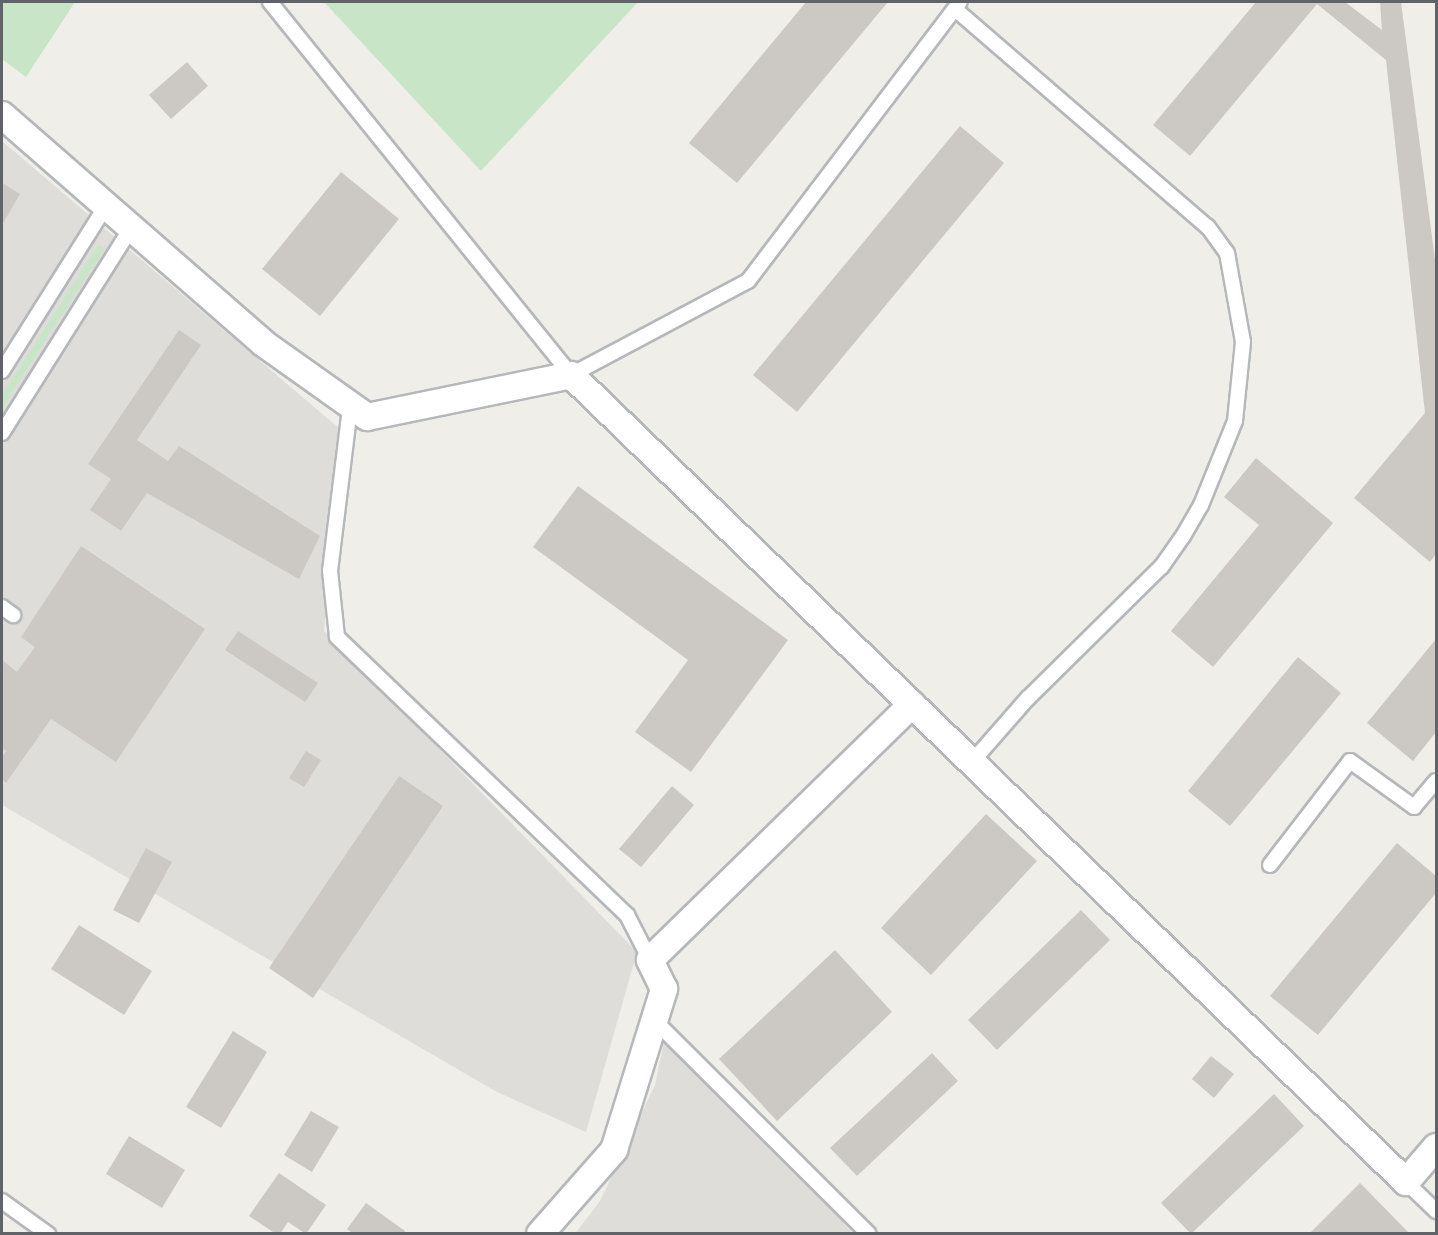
<!DOCTYPE html>
<html>
<head>
<meta charset="utf-8">
<style>
	body { margin:0 }
	#map { position:relative; width:1438px; height:1235px; overflow:hidden; background:#f0eee8; font-family:Mulish,sans-serif }
	div>[style] { position:absolute }
	[style*='--x'] { left:calc(var(--x)*1px); top:calc(var(--y)*1px); width:calc(var(--w)*1px); rotate:calc(var(--a)*1deg) }
	.industrial>* { inset:0; background:#dfddda }
	.green>* { inset:0; background:#c9e5c7 }
	.building>* { inset:0; background:#ccc9c5 }
	.roads { filter:drop-shadow(2px 0 #b5b8bb) drop-shadow(-2px 0 #b5b8bb) drop-shadow(0 2px #b5b8bb) drop-shadow(0 -2px #b5b8bb) }
	.service>* { height:14px; margin:-7px; padding:0 7px; transform-origin:7px; border-radius:7px; background:#fff }
	.minor>* { height:26px; margin:-13px; padding:0 13px; transform-origin:13px; border-radius:13px; background:#fff }
	span { translate:-50% -50%; white-space:nowrap; text-align:center; line-height:1.15; -webkit-text-stroke:5px #fff; paint-order:stroke }
	.frame { position:absolute; inset:0; border:3px solid #606367; pointer-events:none }
</style>
</head>
<body>
<div id="map">
	<div class="industrial">
		<i style="clip-path:polygon(2px 141px,340px 429px,324px 631px,637px 952px,586px 1132px,497px 1092px,2px 805px)"></i>
		<i style="clip-path:polygon(666px 1032px,795px 1165px,852px 1233px,575px 1234px,600px 1201px,655px 1085px)"></i>
	</div>
	<div class="green">
		<i style="clip-path:polygon(2px 2px,75px 2px,26px 77px,2px 59px)"></i>
		<i style="clip-path:polygon(324px 2px,638px 2px,481px 171px)"></i>
		<i style="clip-path:polygon(98px 245px,105px 248px,2px 408px,2px 395px)"></i>
	</div>
	<div class="building">
		<i style="clip-path:polygon(806px 2px,888px 2px,737px 183px,689px 143px)"></i>
		<i style="clip-path:polygon(1256px 2px,1345px 2px,1382px 30px,1380px 2px,1401px 2px,1436px 267px,1436px 554px,1430px 562px,1354px 498px,1425px 413px,1386px 60px,1317px 4px,1190px 156px,1153px 125px)"></i>
		<i style="clip-path:polygon(187px 62px,208px 86px,171px 119px,149px 95px)"></i>
		<i style="clip-path:polygon(960px 126px,1004px 163px,797px 412px,753px 375px)"></i>
		<i style="clip-path:polygon(341px 172px,399px 219px,320px 316px,262px 269px)"></i>
		<i style="clip-path:polygon(2px 183px,20px 194px,2px 225px)"></i>
		<i style="clip-path:polygon(179px 330px,201px 345px,137px 440px,168px 461px,179px 446px,320px 536px,299px 579px,147px 493px,121px 531px,90px 510px,111px 479px,88px 464px)"></i>
		<i style="clip-path:polygon(1256px 458px,1333px 523px,1213px 667px,1171px 631px,1259px 525px,1224px 497px)"></i>
		<i style="clip-path:polygon(578px 486px,788px 640px,691px 772px,635px 732px,688px 660px,533px 547px)"></i>
		<i style="clip-path:polygon(81px 546px,205px 629px,116px 762px,51px 719px,6px 783px,2px 779px,2px 757px,6px 751px,2px 748px,2px 660px,17px 672px,35px 647px,21px 637px)"></i>
		<i style="clip-path:polygon(238px 631px,318px 683px,305px 702px,225px 650px)"></i>
		<i style="clip-path:polygon(1436px 639px,1436px 732px,1413px 761px,1367px 723px)"></i>
		<i style="clip-path:polygon(1298px 657px,1341px 693px,1230px 826px,1188px 791px)"></i>
		<i style="clip-path:polygon(306px 751px,321px 760px,304px 787px,289px 778px)"></i>
		<i style="clip-path:polygon(399px 776px,443px 806px,313px 998px,269px 968px)"></i>
		<i style="clip-path:polygon(672px 786px,694px 805px,641px 867px,619px 849px)"></i>
		<i style="clip-path:polygon(986px 814px,1037px 861px,931px 975px,881px 928px)"></i>
		<i style="clip-path:polygon(1397px 843px,1436px 876px,1436px 893px,1318px 1035px,1270px 996px)"></i>
		<i style="clip-path:polygon(146px 848px,172px 862px,139px 923px,113px 910px)"></i>
		<i style="clip-path:polygon(1081px 910px,1110px 940px,997px 1050px,968px 1020px)"></i>
		<i style="clip-path:polygon(79px 925px,152px 971px,124px 1015px,51px 969px)"></i>
		<i style="clip-path:polygon(835px 950px,892px 1012px,777px 1121px,719px 1059px)"></i>
		<i style="clip-path:polygon(233px 1031px,267px 1052px,221px 1128px,186px 1107px)"></i>
		<i style="clip-path:polygon(932px 1053px,958px 1081px,857px 1176px,830px 1148px)"></i>
		<i style="clip-path:polygon(1211px 1056px,1234px 1074px,1214px 1098px,1192px 1079px)"></i>
		<i style="clip-path:polygon(1274px 1094px,1304px 1126px,1191px 1234px,1161px 1203px)"></i>
		<i style="clip-path:polygon(311px 1111px,339px 1127px,312px 1172px,284px 1155px)"></i>
		<i style="clip-path:polygon(129px 1136px,185px 1170px,162px 1208px,106px 1174px)"></i>
		<i style="clip-path:polygon(279px 1173px,326px 1205px,306px 1234px,288px 1222px,280px 1234px,276px 1234px,249px 1216px)"></i>
		<i style="clip-path:polygon(1360px 1183px,1410px 1234px,1309px 1234px)"></i>
		<i style="clip-path:polygon(366px 1203px,405px 1231px,404px 1234px,354px 1234px,347px 1229px)"></i>
	</div>
	<div class="roads">
		<div class="service">
			<i style="--x:270;--y:2;--w:479;--a:51.1"></i>
			<i style="--x:571;--y:375;--w:200;--a:-28"></i>
			<i style="--x:748;--y:281;--w:350;--a:-52.8"></i>
			<i style="--x:955;--y:9;--w:334;--a:40.8"></i>
			<i style="--x:1208;--y:227;--w:32;--a:54"></i>
			<i style="--x:1227;--y:253;--w:90;--a:79.8"></i>
			<i style="--x:1243;--y:342;--w:79;--a:95.8"></i>
			<i style="--x:1235;--y:421;--w:91;--a:112"></i>
			<i style="--x:1201;--y:505;--w:36;--a:120"></i>
			<i style="--x:1183;--y:536;--w:38;--a:125"></i>
			<i style="--x:1161;--y:567;--w:187;--a:135.4"></i>
			<i style="--x:1028;--y:698;--w:85;--a:131.2"></i>
			<i style="--x:2;--y:371;--w:195;--a:-57.8"></i>
			<i style="--x:350;--y:408;--w:164;--a:97"></i>
			<i style="--x:330;--y:571;--w:66;--a:83.9"></i>
			<i style="--x:337;--y:637;--w:402;--a:43.8"></i>
			<i style="--x:627;--y:915;--w:51;--a:62.9"></i>
			<i style="--x:2;--y:433;--w:242;--a:-57.8"></i>
			<i style="--x:2;--y:607;--w:14;--a:36"></i>
			<i style="--x:1270;--y:865;--w:131;--a:-52.4"></i>
			<i style="--x:1350;--y:761;--w:79;--a:35.7"></i>
			<i style="--x:1414;--y:807;--w:34;--a:-50"></i>
			<i style="--x:654;--y:1020;--w:303;--a:44.9"></i>
			<i style="--x:1406;--y:1182;--w:42;--a:44"></i>
			<i style="--x:2;--y:1201;--w:57;--a:35.7"></i>
		</div>
		<div class="minor">
			<i style="--x:2;--y:115;--w:347;--a:41.1"></i>
			<i style="--x:263;--y:343;--w:128;--a:35.4"></i>
			<i style="--x:367;--y:417;--w:208;--a:-11.6"></i>
			<i style="--x:571;--y:375;--w:1161;--a:44.02"></i>
			<i style="--x:1406;--y:1182;--w:46;--a:-49.4"></i>
			<i style="--x:540;--y:1234;--w:112;--a:-48.6"></i>
			<i style="--x:614;--y:1150;--w:169;--a:-72.7"></i>
			<i style="--x:664;--y:989;--w:32;--a:-116"></i>
			<i style="--x:650;--y:960;--w:366;--a:-44.3"></i>
		</div>
	</div>
	<div class="frame"></div>
</div>
</body>
</html>
